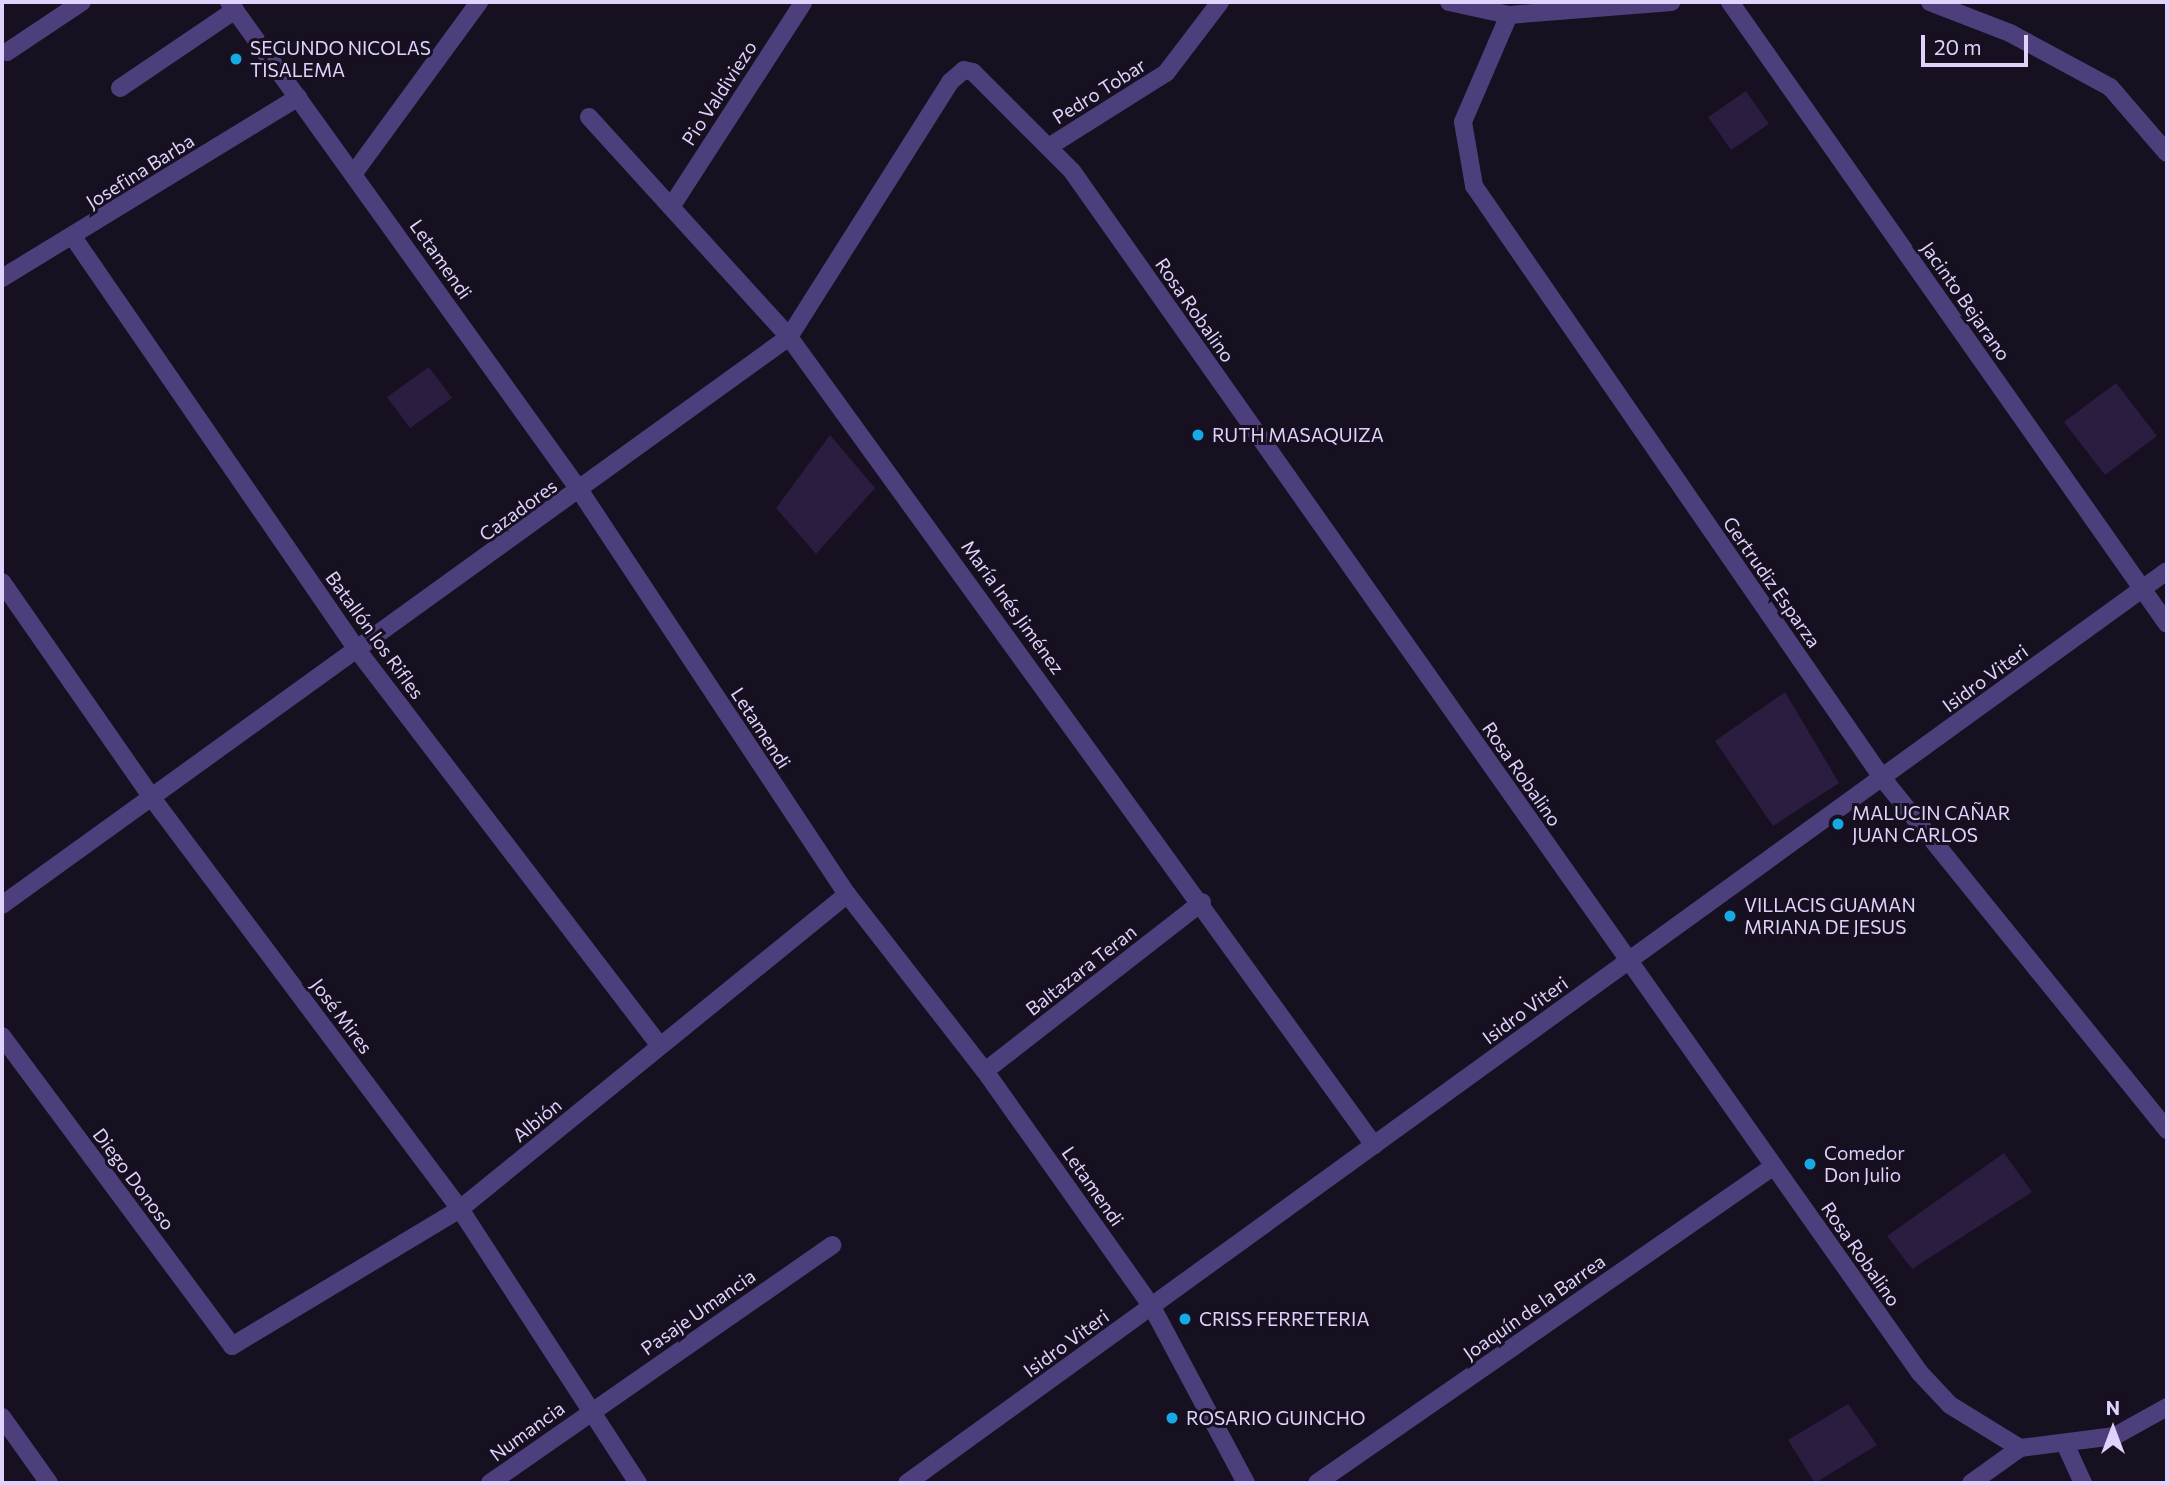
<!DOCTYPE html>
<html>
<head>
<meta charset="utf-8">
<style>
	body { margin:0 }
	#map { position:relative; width:2169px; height:1485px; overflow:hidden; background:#161021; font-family:Commissioner,sans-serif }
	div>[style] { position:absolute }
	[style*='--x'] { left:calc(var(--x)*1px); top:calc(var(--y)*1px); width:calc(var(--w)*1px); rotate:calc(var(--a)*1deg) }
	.building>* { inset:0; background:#2b1d40 }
	.minor>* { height:18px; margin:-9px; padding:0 9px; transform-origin:9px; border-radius:9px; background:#4d3f7b }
	.tertiary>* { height:18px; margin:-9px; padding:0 9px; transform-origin:9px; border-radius:9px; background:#4d3f7b }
	.dots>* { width:19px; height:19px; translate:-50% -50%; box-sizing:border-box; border:4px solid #161021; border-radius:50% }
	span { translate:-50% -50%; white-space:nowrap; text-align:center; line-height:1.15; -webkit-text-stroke:6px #161021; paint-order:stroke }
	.poi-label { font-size:19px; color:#dfd3fb }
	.left { translate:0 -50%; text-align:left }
	.street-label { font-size:19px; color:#dfd3fb }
	.frame { position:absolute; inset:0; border:4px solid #dfd3fb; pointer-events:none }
	.north { position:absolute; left:2078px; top:1394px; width:70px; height:70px; -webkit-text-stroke:5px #161021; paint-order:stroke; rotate:0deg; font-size:19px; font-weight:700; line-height:28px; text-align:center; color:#dfd3fb }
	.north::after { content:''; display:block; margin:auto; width:24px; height:32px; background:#dfd3fb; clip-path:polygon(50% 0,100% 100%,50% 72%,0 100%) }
	.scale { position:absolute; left:1921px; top:35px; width:107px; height:32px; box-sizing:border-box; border:4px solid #dfd3fb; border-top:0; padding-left:9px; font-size:21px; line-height:24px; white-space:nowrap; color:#dfd3fb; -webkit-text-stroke:5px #161021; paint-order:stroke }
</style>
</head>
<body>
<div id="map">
	<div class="building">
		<i style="clip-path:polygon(1746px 91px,1769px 124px,1731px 150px,1708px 117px)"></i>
		<i style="clip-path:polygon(429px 367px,452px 398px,410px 428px,387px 397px)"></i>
		<i style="clip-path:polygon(2116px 383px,2157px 436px,2105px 475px,2064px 422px)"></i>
		<i style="clip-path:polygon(830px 435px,875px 488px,816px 554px,776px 508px)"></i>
		<i style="clip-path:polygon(1785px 692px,1839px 783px,1773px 826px,1715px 741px)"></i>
		<i style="clip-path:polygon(2004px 1153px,2032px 1192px,1912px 1269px,1887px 1236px)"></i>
		<i style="clip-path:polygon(1848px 1404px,1877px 1445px,1815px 1483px,1788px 1440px)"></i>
	</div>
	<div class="minor">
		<i style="--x:1449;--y:2;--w:61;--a:12.2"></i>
		<i style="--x:1509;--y:15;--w:163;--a:-4.6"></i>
		<i style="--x:1730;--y:2;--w:760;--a:54.91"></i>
		<i style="--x:1930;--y:2;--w:86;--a:21.2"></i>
		<i style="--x:2010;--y:33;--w:114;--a:28.4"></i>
		<i style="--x:2110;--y:87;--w:87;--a:49.2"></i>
		<i style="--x:1509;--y:15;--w:116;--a:113.3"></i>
		<i style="--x:1463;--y:122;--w:65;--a:80.2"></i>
		<i style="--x:1474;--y:186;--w:720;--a:55.41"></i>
		<i style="--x:1883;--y:779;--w:452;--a:51"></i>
		<i style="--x:7;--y:52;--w:90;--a:-33.7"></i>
		<i style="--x:120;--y:88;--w:139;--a:-34.1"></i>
		<i style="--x:589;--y:117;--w:297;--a:47.7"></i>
		<i style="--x:789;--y:337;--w:998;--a:54.1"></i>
		<i style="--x:1050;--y:146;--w:137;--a:-32.2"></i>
		<i style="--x:1166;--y:73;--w:89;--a:-52.7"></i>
		<i style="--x:354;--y:173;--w:212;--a:-53.8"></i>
		<i style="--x:671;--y:207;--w:243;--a:-57.1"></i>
		<i style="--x:73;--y:237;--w:503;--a:55.46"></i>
		<i style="--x:358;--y:651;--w:497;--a:52.6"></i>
		<i style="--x:2;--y:278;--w:347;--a:-31.4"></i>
		<i style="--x:2;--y:582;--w:263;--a:55.2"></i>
		<i style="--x:152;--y:798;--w:514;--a:53.15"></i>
		<i style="--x:460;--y:1209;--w:327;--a:57"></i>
		<i style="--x:2;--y:905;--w:971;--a:-35.82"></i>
		<i style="--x:789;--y:337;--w:302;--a:-57.7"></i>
		<i style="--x:950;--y:82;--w:18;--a:-41"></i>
		<i style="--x:964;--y:70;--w:9;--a:13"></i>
		<i style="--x:973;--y:72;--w:140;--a:45"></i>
		<i style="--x:1072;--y:171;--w:1471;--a:54.8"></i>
		<i style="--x:1920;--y:1373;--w:44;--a:46.8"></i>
		<i style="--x:1950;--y:1405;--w:82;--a:31.6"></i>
		<i style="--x:2020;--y:1448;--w:96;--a:-7.2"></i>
		<i style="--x:2115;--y:1436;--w:60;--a:-29.1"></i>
		<i style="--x:2;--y:1036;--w:386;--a:53.4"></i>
		<i style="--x:232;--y:1346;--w:266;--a:-31"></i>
		<i style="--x:460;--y:1209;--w:499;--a:-39.1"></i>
		<i style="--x:985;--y:1071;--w:275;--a:-37.9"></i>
		<i style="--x:2;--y:1417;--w:81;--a:54.5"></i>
		<i style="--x:2066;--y:1446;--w:41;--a:65.3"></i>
		<i style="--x:490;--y:1483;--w:417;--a:-34.8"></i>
		<i style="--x:1317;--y:1483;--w:556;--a:-34.75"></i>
		<i style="--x:1971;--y:1483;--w:60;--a:-35.5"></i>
	</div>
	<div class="tertiary">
		<i style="--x:229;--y:2;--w:602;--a:54.33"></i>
		<i style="--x:580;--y:491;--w:483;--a:56.5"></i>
		<i style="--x:847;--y:894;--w:224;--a:52.1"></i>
		<i style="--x:985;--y:1071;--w:289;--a:54.7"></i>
		<i style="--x:1152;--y:1307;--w:200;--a:61.9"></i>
		<i style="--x:907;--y:1483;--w:1555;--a:-35.9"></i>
	</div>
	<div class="dots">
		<i style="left:236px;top:59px;background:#17a9e4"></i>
		<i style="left:1198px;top:435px;background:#17a9e4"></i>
		<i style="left:1838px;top:824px;background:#17a9e4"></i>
		<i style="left:1730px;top:916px;background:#17a9e4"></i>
		<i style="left:1810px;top:1164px;background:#17a9e4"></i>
		<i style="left:1185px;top:1319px;background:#17a9e4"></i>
		<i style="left:1172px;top:1418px;background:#17a9e4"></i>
	</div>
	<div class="poi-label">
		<span class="left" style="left:250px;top:59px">SEGUNDO NICOLAS<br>TISALEMA</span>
		<span class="left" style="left:1212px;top:435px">RUTH MASAQUIZA</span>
		<span class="left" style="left:1852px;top:824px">MALUCIN CAÑAR<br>JUAN CARLOS</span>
		<span class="left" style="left:1744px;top:916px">VILLACIS GUAMAN<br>MRIANA DE JESUS</span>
		<span class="left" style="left:1824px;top:1164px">Comedor<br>Don Julio</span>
		<span class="left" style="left:1199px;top:1319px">CRISS FERRETERIA</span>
		<span class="left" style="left:1186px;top:1418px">ROSARIO GUINCHO</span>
	</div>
	<div class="street-label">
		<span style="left:1099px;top:91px;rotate:-32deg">Pedro Tobar</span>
		<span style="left:719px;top:93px;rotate:-57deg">Pio Valdiviezo</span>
		<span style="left:140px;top:171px;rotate:-32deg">Josefina Barba</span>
		<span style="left:441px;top:259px;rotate:55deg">Letamendi</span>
		<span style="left:1966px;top:301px;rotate:55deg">Jacinto Bejarano</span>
		<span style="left:1195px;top:310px;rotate:55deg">Rosa Robalino</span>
		<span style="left:518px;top:510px;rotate:-36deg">Cazadores</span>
		<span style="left:1772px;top:582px;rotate:55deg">Gertrudiz Esparza</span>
		<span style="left:1013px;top:607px;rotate:54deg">María Inés Jiménez</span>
		<span style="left:375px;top:635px;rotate:54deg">Batallón los Rifles</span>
		<span style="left:1985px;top:678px;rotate:-36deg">Isidro Viteri</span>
		<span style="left:761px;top:728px;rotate:57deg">Letamendi</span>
		<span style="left:1522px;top:774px;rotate:55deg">Rosa Robalino</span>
		<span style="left:1081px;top:970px;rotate:-38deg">Baltazara Teran</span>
		<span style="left:1525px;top:1010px;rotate:-36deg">Isidro Viteri</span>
		<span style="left:342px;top:1016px;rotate:53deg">José Mires</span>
		<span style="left:537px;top:1120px;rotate:-39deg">Albión</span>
		<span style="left:134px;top:1179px;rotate:53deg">Diego Donoso</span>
		<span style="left:1093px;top:1186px;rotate:55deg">Letamendi</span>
		<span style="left:1861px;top:1254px;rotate:55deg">Rosa Robalino</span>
		<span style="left:1534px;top:1307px;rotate:-35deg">Joaquín de la Barrea</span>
		<span style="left:698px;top:1312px;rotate:-35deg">Pasaje Umancia</span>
		<span style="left:1066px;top:1343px;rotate:-36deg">Isidro Viteri</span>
		<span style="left:527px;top:1431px;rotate:-36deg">Numancia</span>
	</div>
	<div class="frame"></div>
	<div class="north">N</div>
	<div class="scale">20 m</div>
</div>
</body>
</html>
